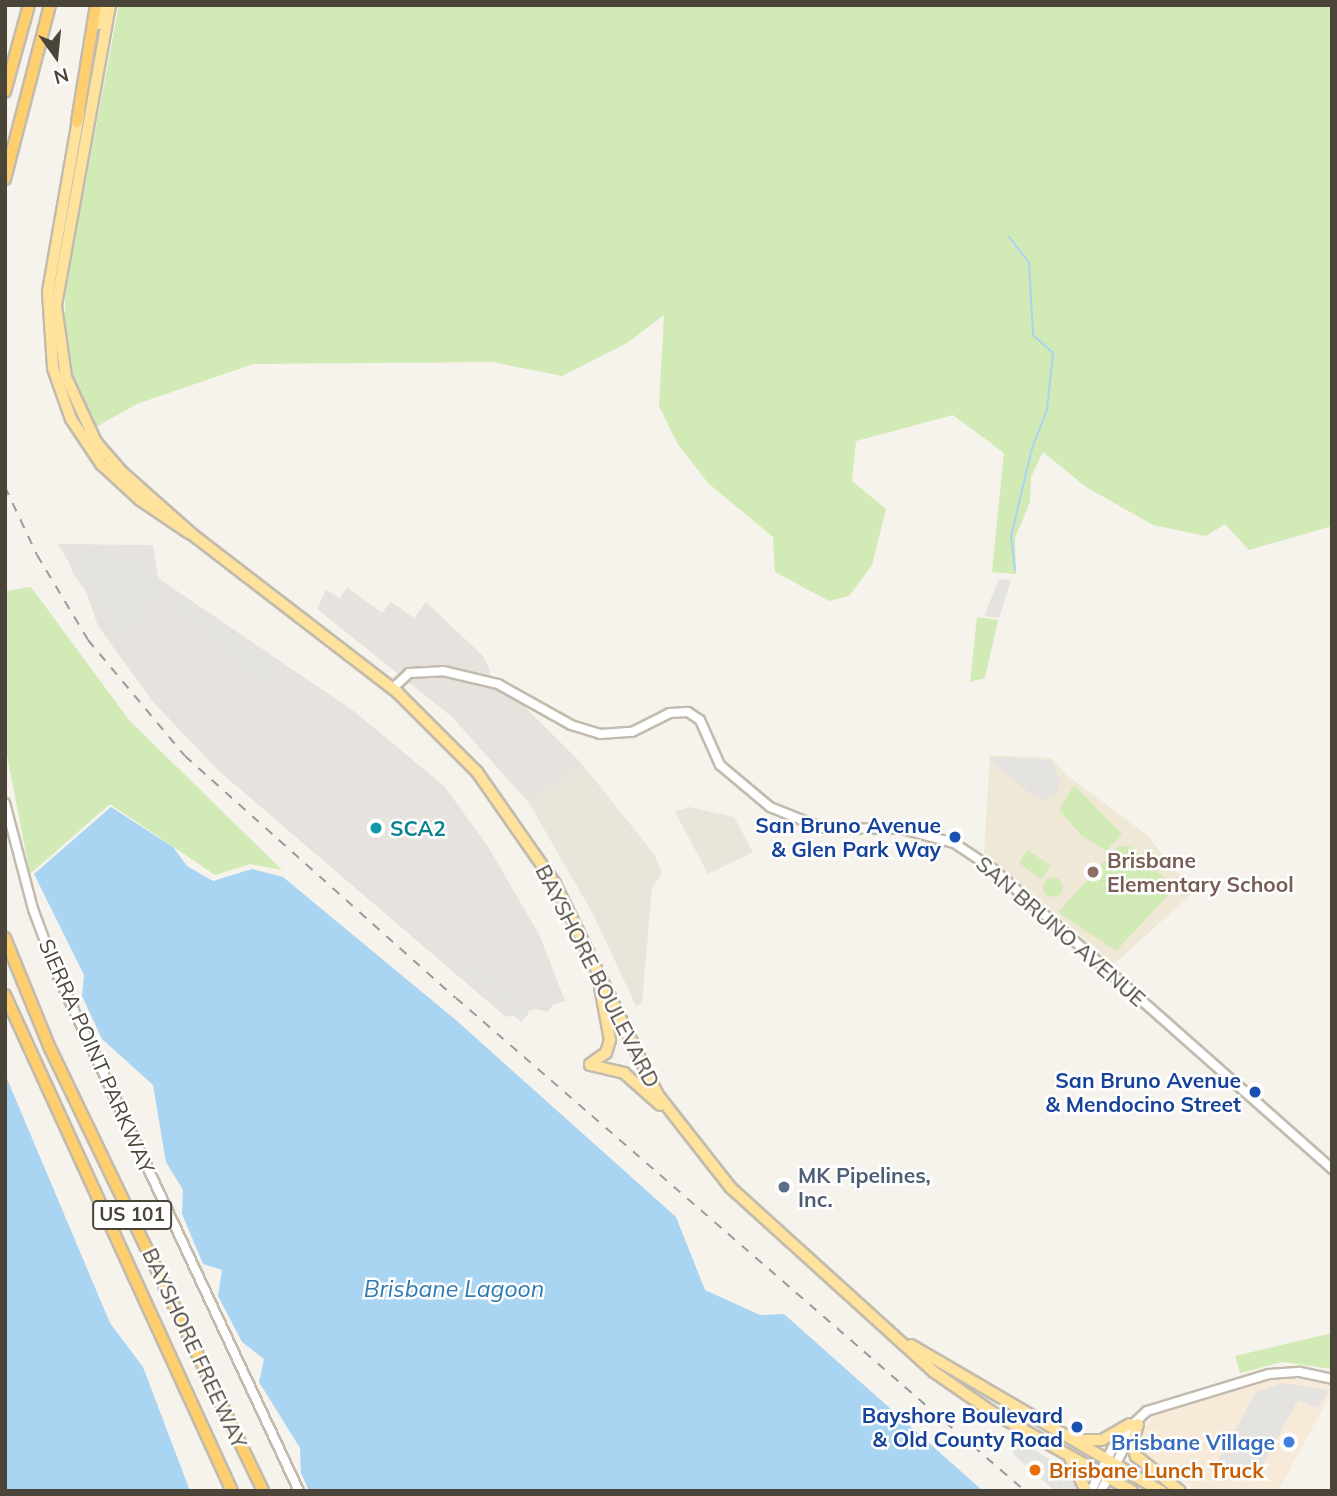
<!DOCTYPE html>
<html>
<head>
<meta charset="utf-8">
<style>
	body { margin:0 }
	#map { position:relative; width:1337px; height:1496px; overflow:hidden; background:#f6f3ec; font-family:Mulish,sans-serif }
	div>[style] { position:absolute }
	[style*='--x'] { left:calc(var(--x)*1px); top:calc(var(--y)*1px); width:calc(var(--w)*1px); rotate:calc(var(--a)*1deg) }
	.residential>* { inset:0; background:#eae5da }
	.commercial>* { inset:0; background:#f7ead8 }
	.industrial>* { inset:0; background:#e6e2dd }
	.education>* { inset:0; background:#efe8d6 }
	.green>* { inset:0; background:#d2eab5 }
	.round { border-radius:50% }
	.parking>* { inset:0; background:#e5e3e0 }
	.water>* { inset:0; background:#a9d4f2 }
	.stream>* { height:2px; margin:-1px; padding:0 1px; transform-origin:1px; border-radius:1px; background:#a9d4f2 }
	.roads { filter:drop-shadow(2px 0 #c2bbae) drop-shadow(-2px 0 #c2bbae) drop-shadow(0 2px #c2bbae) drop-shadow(0 -2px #c2bbae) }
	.minor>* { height:8px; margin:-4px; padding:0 4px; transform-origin:4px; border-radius:4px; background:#fff }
	.major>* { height:10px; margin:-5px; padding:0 5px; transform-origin:5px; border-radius:5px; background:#ffe39c }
	.highway>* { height:10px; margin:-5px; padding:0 5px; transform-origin:5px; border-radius:5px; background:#ffcf6e }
	.rail>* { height:2px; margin-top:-1px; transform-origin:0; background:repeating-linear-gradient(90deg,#9a9a9a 0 9px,transparent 0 18px) }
	.dots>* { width:19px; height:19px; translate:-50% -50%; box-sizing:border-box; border:4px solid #fff; border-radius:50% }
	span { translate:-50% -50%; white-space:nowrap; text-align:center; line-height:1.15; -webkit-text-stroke:5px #fff; paint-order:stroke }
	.shield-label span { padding:2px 5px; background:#fff; border:2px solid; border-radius:5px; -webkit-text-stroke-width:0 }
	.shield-label { font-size:19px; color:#4b4439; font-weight:700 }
	.transit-label { font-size:21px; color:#164399; font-weight:700 }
	.right { translate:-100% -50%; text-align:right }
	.culture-label { font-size:21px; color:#0d838f; font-weight:700 }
	.left { translate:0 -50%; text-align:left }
	.education-label { font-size:21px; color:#785e54; font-weight:700 }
	.street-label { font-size:21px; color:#4b4439 }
	.service-label { font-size:21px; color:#4e5e75; font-weight:700 }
	.shop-label { font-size:21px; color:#366cbe; font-weight:700 }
	.food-label { font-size:21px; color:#c56008; font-weight:700 }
	.water-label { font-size:23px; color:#2e7ab2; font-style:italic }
	.frame { position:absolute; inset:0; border:7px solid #4b4439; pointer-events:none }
	.north { position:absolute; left:21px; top:21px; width:70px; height:70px; -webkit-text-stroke:5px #fff; paint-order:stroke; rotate:165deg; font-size:19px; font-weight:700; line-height:28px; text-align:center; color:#4b4439 }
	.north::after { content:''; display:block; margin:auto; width:24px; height:32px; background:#4b4439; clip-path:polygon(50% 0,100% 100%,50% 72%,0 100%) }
</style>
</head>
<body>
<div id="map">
	<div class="residential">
		<i style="clip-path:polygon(582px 764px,654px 854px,662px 873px,652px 888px,642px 1003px,636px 1006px,593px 914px,529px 803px)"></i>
		<i style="clip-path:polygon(689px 807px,734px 817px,753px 852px,708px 874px,675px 812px)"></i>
	</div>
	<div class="commercial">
		<i style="clip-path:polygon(1284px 1377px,1332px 1385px,1332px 1392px,1278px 1491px,1199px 1491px,1139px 1454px,1137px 1436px,1156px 1414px)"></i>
	</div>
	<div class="industrial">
		<i style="clip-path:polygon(58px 544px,153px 545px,158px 578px,355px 712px,444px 786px,487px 845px,539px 934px,565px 1001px,506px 1017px,220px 772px,153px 702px,98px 626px,86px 591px)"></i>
		<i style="clip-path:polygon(347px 587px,382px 613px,391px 602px,414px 618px,426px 602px,484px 657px,490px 671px,489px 687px,521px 703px,582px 764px,529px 803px,452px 717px,317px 609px,326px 590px,340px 598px)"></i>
	</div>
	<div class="education">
		<i style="clip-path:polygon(990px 755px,1051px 758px,1068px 776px,1146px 834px,1194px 892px,1114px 964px,984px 852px)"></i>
	</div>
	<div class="green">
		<i style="clip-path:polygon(119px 5px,1332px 5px,1332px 526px,1249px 550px,1225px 524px,1206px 536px,1153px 525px,1086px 487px,1043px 452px,1031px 477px,1030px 502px,1015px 538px,1016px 574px,992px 572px,1004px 453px,953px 415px,856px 441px,852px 481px,886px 509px,872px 565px,849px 596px,829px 601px,775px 572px,773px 537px,708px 483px,677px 443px,659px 406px,664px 315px,627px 343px,562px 376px,492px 362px,253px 364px,137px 404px,94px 428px,70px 367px,64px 333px,66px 285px)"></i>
		<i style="clip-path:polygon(31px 587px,129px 720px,282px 870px,250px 864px,215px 875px,110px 804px,30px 874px,5px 745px,5px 591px)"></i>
		<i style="clip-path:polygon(977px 617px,998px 620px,985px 678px,970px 682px)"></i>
		<i style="clip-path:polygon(1074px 785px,1122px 834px,1106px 851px,1081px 835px,1059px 810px)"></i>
		<i style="clip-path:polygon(1119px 846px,1131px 847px,1171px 884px,1171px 892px,1116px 951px,1058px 912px)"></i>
		<i style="clip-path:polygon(1028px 850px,1051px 866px,1041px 879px,1019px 863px)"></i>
		<i class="round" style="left:1043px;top:877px;width:20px;height:20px"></i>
		<i style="clip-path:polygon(1332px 1333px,1332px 1369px,1283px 1362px,1240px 1373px,1235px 1356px)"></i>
	</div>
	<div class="parking">
		<i style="clip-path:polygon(79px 543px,148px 561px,163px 584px,284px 666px,263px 689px,167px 603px,171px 599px,167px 596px,149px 605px,155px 612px,131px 638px,126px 633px,119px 638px,72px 572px,67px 551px)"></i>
		<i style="clip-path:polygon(999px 579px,1011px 580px,999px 618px,984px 616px)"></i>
		<i style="clip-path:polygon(991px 757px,1051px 760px,1060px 782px,1058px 793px,1044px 800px,1034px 796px,991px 762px)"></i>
		<i style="clip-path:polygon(530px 935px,542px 956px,535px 964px,519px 940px)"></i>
		<i style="clip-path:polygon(459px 952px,517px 996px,513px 999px,529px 1013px,521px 1022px,457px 965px)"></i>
		<i style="clip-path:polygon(549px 980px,557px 1000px,547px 1012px,536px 1009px,529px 1003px)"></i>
		<i style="clip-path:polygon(1282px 1383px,1329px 1390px,1318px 1408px,1298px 1400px,1255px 1480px,1217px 1462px,1256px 1392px)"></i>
		<i style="clip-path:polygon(1017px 1440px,1061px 1466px,1076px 1484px,1075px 1491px,1055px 1491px,1013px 1454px)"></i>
	</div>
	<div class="water">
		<i style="clip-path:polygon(111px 807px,173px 847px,187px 866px,213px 881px,252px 869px,283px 877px,457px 1021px,676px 1217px,705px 1290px,760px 1315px,784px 1314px,983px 1491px,309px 1491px,301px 1473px,300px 1448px,259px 1382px,264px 1359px,242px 1342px,218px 1296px,222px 1270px,203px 1264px,182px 1214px,183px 1190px,166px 1162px,153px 1085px,102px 1039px,82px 996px,84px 975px,34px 874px)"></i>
		<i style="clip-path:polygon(5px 1074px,110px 1323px,143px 1367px,190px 1491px,5px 1491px)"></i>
	</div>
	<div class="stream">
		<i style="--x:1009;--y:237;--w:33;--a:52"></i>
		<i style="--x:1029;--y:263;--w:72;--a:86.8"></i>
		<i style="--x:1033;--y:335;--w:27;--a:42"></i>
		<i style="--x:1053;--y:353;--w:57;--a:96"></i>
		<i style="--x:1047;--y:410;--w:41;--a:111.5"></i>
		<i style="--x:1032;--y:448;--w:91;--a:103.3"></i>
		<i style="--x:1011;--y:537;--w:33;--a:83"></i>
	</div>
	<div class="roads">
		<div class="minor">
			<i style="--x:392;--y:689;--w:23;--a:-43"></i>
			<i style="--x:409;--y:673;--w:34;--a:-3"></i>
			<i style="--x:443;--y:671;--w:57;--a:13.3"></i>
			<i style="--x:498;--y:684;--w:84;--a:29.3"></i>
			<i style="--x:571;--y:725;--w:30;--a:17"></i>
			<i style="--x:600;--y:734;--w:32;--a:-4"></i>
			<i style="--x:632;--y:732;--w:42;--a:-26.6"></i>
			<i style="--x:670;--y:713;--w:18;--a:-3"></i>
			<i style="--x:688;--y:712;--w:14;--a:34"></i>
			<i style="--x:700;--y:720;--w:49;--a:66"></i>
			<i style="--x:720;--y:765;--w:65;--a:40"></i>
			<i style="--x:770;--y:807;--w:56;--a:22"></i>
			<i style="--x:822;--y:828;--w:80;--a:0.7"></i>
			<i style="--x:902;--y:829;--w:54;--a:15.1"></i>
			<i style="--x:954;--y:843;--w:47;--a:33.7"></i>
			<i style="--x:993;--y:869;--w:453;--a:41.5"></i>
			<i style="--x:5;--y:803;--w:110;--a:75.2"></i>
			<i style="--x:33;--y:909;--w:69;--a:69.7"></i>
			<i style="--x:57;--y:974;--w:571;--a:64.92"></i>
			<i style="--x:1091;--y:1491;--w:58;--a:-63.4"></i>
			<i style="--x:1117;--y:1439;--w:41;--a:-43"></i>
			<i style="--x:1147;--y:1411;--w:127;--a:-16.9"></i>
			<i style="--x:1269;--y:1374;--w:31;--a:-4"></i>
			<i style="--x:1300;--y:1372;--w:33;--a:12"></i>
			<i style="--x:1101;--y:1491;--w:64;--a:-61.8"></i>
		</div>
		<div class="major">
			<i style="--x:110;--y:5;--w:306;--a:100.2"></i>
			<i style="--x:56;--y:306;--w:72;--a:82"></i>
			<i style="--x:66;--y:377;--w:72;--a:65.2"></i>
			<i style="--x:96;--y:442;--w:40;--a:49"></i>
			<i style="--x:122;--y:472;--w:95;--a:41.6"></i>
			<i style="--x:193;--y:535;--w:259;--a:37.6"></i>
			<i style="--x:398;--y:693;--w:112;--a:45"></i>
			<i style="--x:477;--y:772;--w:136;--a:55.1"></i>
			<i style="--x:555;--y:884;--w:235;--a:64"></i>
			<i style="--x:658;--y:1095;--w:118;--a:51.9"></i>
			<i style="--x:731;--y:1188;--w:274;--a:42.2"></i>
			<i style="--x:934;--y:1372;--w:70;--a:34.6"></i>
			<i style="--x:992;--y:1412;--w:161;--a:29.4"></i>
			<i style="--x:98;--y:24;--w:19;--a:-78"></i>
			<i style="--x:79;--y:114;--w:181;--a:99.9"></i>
			<i style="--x:48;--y:292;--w:76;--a:86.2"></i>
			<i style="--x:53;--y:368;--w:54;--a:70.6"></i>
			<i style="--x:71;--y:419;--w:54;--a:56.3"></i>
			<i style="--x:101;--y:464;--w:53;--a:42.7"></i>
			<i style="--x:140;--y:500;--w:59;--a:34"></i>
			<i style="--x:590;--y:1064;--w:19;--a:-35"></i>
			<i style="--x:606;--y:1053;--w:14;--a:-73"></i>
			<i style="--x:610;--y:1040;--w:54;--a:-100.7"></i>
			<i style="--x:590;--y:1065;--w:35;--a:13"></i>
			<i style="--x:624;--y:1073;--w:48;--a:41.6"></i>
			<i style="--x:911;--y:1345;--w:290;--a:30.3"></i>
			<i style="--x:1138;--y:1424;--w:21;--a:107"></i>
			<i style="--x:1132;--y:1444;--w:13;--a:72"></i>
			<i style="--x:1136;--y:1456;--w:56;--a:38.5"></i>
			<i style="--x:1076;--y:1440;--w:26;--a:0"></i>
			<i style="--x:1102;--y:1440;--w:32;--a:-30"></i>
			<i style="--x:1070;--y:1458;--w:37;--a:64"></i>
		</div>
		<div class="highway">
			<i style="--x:5;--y:92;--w:90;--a:-74.6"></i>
			<i style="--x:77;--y:122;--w:119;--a:-80.8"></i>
			<i style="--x:5;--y:179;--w:180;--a:-75.5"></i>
			<i style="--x:5;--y:938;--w:119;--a:67.8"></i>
			<i style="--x:50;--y:1048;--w:492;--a:64.3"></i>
			<i style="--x:5;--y:995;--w:545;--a:65.41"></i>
		</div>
	</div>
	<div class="rail">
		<i style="--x:5;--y:487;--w:75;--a:64.8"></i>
		<i style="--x:37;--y:555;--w:99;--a:59"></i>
		<i style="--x:88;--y:640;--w:151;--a:50.1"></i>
		<i style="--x:185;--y:756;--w:363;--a:41.8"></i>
		<i style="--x:456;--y:998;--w:753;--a:40.91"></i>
	</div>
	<div class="dots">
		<i style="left:376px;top:828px;background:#0f9aa8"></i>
		<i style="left:955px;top:837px;background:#1a4fb4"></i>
		<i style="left:1093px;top:872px;background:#8d6e63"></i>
		<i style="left:1255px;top:1092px;background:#1a4fb4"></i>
		<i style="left:784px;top:1187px;background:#5c6f8a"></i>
		<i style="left:1077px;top:1427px;background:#1a4fb4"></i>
		<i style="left:1289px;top:1442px;background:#3f7fe0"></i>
		<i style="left:1035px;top:1470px;background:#e8710a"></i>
	</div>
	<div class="shield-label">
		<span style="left:132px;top:1215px">US 101</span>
	</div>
	<div class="transit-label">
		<span class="right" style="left:941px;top:837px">San Bruno Avenue<br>&amp; Glen Park Way</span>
		<span class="right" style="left:1241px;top:1092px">San Bruno Avenue<br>&amp; Mendocino Street</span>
		<span class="right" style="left:1063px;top:1427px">Bayshore Boulevard<br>&amp; Old County Road</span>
	</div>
	<div class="culture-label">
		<span class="left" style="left:390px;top:828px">SCA2</span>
	</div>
	<div class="education-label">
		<span class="left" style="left:1107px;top:872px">Brisbane<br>Elementary School</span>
	</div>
	<div class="street-label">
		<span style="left:1061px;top:931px;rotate:41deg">SAN BRUNO AVENUE</span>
		<span style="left:598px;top:976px;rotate:63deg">BAYSHORE BOULEVARD</span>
		<span style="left:97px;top:1056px;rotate:66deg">SIERRA POINT PARKWAY</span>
		<span style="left:195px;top:1348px;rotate:65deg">BAYSHORE FREEWAY</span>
	</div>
	<div class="service-label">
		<span class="left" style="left:798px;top:1187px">MK Pipelines,<br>Inc.</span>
	</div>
	<div class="shop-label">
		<span class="right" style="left:1275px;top:1442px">Brisbane Village</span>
	</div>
	<div class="food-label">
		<span class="left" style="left:1049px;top:1470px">Brisbane Lunch Truck</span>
	</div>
	<div class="water-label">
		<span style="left:454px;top:1289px">Brisbane Lagoon</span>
	</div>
	<div class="frame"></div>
	<div class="north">N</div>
</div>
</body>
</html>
